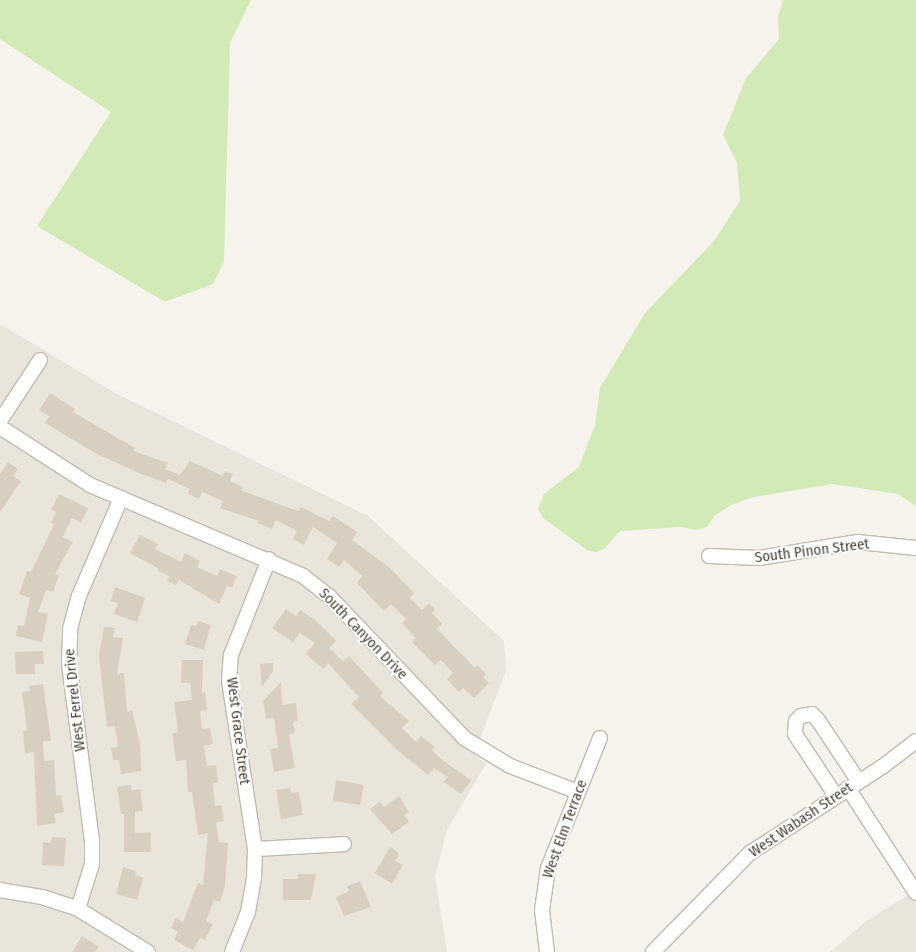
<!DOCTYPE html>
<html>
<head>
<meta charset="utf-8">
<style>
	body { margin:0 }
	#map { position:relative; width:916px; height:952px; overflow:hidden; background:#f6f3ec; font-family:"Fira Sans Condensed",sans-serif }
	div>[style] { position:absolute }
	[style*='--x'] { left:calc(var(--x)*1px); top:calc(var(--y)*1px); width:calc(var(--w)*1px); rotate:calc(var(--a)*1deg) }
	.residential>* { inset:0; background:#eae5da }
	.green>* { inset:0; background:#d2eab5 }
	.building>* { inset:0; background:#d8cfc1 }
	.roads { filter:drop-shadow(1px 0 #c2bbae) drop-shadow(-1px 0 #c2bbae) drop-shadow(0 1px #c2bbae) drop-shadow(0 -1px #c2bbae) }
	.minor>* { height:14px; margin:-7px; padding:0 7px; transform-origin:7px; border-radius:7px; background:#fff }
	span { translate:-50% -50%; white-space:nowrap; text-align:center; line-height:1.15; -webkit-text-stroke:4px #fff; paint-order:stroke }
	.street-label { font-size:15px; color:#4b4439 }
</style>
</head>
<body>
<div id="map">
	<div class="residential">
		<i style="clip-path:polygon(0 324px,117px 394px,368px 516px,504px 641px,506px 671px,474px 754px,486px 764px,447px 830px,435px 877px,447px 952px,0 952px)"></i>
		<i style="clip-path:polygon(916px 890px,916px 952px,830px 952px,865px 922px)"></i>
	</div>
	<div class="green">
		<i style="clip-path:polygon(0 0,251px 0,230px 43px,224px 261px,213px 284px,165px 302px,37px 226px,111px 112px,0 39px)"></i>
		<i style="clip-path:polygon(783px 0,916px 0,916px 506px,898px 494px,833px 484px,753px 497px,731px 505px,714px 516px,708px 526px,697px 530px,681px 527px,620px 531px,604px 549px,596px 552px,587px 550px,543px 518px,538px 509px,544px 494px,579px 467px,595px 425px,600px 388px,645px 313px,714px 241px,740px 201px,737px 163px,723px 135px,746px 78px,779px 39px,778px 16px)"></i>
	</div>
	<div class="building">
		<i style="clip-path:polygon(50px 393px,75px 409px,73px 412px,135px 448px,133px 451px,168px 463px,165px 469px,180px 475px,190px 461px,223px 476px,225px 471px,233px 474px,230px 481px,243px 487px,241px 490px,289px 508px,299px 511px,301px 507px,329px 521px,333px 516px,357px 532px,352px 540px,389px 567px,414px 593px,410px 598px,422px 610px,429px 603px,435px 610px,432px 613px,442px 624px,437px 629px,475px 668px,477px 665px,486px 674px,483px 677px,489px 683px,474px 698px,463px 688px,459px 692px,447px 679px,453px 673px,441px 660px,435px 665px,412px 642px,416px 638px,402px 623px,406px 619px,391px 604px,384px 611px,357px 583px,362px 576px,344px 560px,339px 567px,327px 559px,337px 543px,313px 527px,304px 545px,293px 539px,297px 531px,276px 520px,272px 529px,257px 523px,259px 521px,220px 508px,223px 501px,202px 492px,199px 499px,188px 494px,190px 489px,168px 479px,166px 483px,139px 473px,95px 453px,45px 423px,49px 416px,39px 410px)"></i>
		<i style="clip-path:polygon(8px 462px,18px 469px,13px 476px,21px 481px,0 512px,0 474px)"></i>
		<i style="clip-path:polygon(59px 494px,88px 508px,81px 523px,72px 518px,63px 537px,73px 542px,55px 574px,59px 575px,53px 592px,46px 590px,38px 612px,48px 614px,42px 642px,16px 636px,18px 625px,24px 626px,30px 598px,19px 594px,27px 571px,31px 572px,54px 524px,51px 523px,56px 512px,51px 510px)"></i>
		<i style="clip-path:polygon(140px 535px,158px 544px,155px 549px,181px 562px,185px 553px,200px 561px,197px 567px,217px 576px,220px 569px,237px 576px,232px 588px,227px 586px,219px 604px,179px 580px,176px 585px,167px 581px,169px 576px,158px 571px,159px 569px,130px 553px)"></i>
		<i style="clip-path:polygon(115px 587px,145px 598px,137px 622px,114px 614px,118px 603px,111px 601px)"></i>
		<i style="clip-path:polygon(286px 609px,296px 616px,300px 610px,315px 620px,336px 641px,329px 648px,343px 661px,349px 656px,383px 693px,380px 696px,409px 721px,402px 728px,416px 742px,421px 736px,435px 747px,432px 750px,441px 759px,471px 780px,461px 794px,444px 782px,448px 777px,434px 768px,428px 775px,397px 750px,351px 704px,359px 697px,328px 663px,323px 669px,306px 654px,315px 643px,300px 633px,293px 642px,272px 628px)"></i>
		<i style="clip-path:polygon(198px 621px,211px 625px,204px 650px,185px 644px,191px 625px,196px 626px)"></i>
		<i style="clip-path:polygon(104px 627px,115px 628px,113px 637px,123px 638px,117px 674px,124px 673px,127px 712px,132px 711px,140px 743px,141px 771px,121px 774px,119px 760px,113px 760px,111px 748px,118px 747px,115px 726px,107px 727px,99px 656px)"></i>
		<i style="clip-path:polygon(43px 651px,44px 664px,35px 664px,35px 674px,16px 674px,15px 652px)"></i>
		<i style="clip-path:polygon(182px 660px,203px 660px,202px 693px,205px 693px,207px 710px,200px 711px,202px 729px,210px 728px,213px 744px,204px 746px,207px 766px,216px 765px,218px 783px,213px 783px,215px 806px,221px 805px,224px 821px,216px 823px,219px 842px,228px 843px,225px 886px,220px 902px,214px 900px,206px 921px,213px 924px,205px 940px,200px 938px,193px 950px,174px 940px,178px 932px,171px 928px,176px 918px,183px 922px,198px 883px,203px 885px,208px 833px,198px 835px,192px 792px,188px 792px,186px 760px,176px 761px,172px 733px,178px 732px,174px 702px,192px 700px,190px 683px,181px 683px)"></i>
		<i style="clip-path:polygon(273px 663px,273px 671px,262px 687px,260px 664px)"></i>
		<i style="clip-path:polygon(281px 682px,282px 705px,296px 703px,298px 721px,293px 722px,295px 733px,289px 734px,295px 768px,274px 772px,270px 749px,278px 748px,274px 718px,266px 719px,263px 701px)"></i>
		<i style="clip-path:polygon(43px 684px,51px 741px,43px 741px,44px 761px,54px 760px,56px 796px,61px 795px,64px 812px,54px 814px,56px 823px,37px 826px,34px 752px,25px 753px,23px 731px,27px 731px,22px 692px,30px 691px,29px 686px)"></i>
		<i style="clip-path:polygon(336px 780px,364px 785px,360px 805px,333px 801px)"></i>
		<i style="clip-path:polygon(131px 785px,131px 790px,140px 789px,143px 811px,135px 812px,135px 833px,151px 832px,151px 852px,124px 852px,124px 814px,121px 814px,117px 787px)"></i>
		<i style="clip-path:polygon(290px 788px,291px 793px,299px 792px,303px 815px,281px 819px,276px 790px)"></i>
		<i style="clip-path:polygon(399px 796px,409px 812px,404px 815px,409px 822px,392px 834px,370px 809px,380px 802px,384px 807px)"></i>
		<i style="clip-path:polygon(52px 837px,66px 838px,64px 866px,42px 865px,43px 842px,51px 843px)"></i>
		<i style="clip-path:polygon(390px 847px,399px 853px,395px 861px,403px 865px,392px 884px,375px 873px)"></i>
		<i style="clip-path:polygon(123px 867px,136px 871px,135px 875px,143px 878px,137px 900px,116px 894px)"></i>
		<i style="clip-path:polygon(298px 874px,316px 874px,311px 900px,283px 900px,283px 879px,298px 879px)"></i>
		<i style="clip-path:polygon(360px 881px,371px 907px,344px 916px,336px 897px,349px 891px,347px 886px)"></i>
		<i style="clip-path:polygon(82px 936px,99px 947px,95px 952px,72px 952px)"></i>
	</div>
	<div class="roads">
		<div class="minor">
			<i style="--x:0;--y:421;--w:73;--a:-56.7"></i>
			<i style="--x:0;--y:427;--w:107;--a:32.8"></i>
			<i style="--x:90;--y:485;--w:232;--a:23.1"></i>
			<i style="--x:303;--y:576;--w:33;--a:38"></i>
			<i style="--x:329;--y:596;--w:196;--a:46.4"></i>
			<i style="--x:464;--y:738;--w:54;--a:31.3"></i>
			<i style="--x:510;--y:766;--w:73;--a:20.9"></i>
			<i style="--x:709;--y:556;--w:50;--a:2.3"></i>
			<i style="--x:759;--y:558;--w:100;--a:-9.2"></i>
			<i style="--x:858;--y:542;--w:58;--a:5.9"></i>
			<i style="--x:848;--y:788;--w:125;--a:57.1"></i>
			<i style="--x:836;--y:796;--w:74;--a:-123.5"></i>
			<i style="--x:795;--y:734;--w:13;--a:-86"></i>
			<i style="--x:796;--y:721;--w:7;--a:-45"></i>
			<i style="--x:801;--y:716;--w:11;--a:-10"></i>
			<i style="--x:812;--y:714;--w:8;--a:45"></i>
			<i style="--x:818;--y:720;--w:74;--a:56.5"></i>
			<i style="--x:255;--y:849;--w:89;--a:-3.2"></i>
			<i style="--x:0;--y:890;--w:43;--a:9.5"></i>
			<i style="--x:42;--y:897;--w:38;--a:18"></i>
			<i style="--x:78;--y:909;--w:82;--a:31.6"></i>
			<i style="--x:78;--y:909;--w:47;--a:-72.7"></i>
			<i style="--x:92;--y:864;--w:23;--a:-90"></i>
			<i style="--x:92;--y:841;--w:178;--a:-97.4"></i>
			<i style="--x:69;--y:664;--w:35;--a:-88"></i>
			<i style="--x:70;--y:629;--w:34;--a:-75"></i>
			<i style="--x:79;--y:596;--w:107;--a:-66.8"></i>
			<i style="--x:232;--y:952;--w:43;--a:-68.2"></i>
			<i style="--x:248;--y:912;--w:35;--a:-80"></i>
			<i style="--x:254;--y:878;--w:29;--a:-88"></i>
			<i style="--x:255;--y:849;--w:170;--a:-98.8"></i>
			<i style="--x:229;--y:681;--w:26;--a:-86"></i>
			<i style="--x:231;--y:655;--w:103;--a:-68.4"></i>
			<i style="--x:547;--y:952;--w:42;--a:-96.8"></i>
			<i style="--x:542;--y:910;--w:42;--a:-81.9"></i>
			<i style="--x:548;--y:868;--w:140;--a:-68.2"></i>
			<i style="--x:653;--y:952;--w:139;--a:-45.6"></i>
			<i style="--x:750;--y:853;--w:158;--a:-33.1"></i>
			<i style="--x:882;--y:767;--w:43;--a:-37.4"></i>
		</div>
	</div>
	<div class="street-label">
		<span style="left:812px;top:551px;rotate:-7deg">South Pinon Street</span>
		<span style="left:363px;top:634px;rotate:46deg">South Canyon Drive</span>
		<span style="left:75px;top:700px;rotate:-96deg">West Ferrel Drive</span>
		<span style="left:238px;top:731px;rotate:83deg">West Grace Street</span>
		<span style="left:801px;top:820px;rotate:-34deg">West Wabash Street</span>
		<span style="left:565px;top:829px;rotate:-70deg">West Elm Terrace</span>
	</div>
</div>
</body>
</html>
